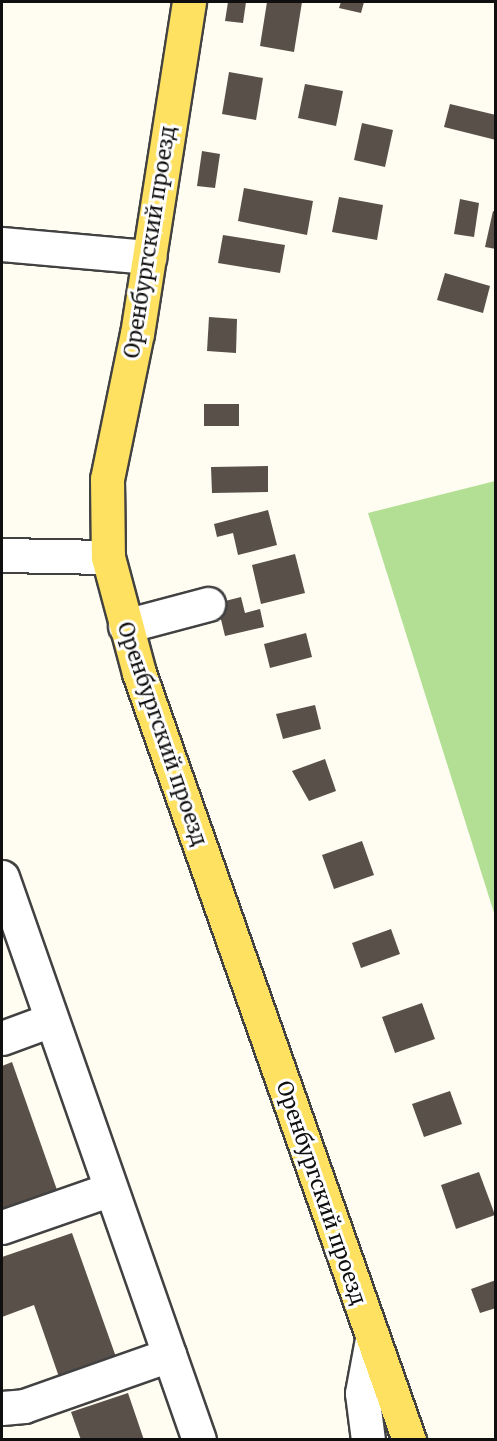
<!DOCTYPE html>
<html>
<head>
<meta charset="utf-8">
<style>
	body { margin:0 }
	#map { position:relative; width:497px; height:1441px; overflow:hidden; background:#fffdf1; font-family:Merriweather,serif }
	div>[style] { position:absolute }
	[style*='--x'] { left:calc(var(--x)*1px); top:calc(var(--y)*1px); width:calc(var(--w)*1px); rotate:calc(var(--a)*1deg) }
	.forest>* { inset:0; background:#b2df94 }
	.building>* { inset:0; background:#59504a }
	.roads { filter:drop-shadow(2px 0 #424242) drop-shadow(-2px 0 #424242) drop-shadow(0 2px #424242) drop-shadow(0 -2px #424242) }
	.minor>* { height:33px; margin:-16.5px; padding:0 16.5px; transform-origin:16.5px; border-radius:16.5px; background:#fff }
	.major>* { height:33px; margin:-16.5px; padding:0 16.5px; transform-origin:16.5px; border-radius:16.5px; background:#ffe161 }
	span { translate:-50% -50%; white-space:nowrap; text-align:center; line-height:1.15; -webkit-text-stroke:6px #fff; paint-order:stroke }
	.street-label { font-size:21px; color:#0f0f0f }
	.frame { position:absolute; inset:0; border:3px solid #0f0f0f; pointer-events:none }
</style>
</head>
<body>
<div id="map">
	<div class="forest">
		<i style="clip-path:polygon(495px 481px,496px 481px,495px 916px,368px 513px)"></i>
	</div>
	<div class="building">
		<i style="clip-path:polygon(228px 2px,246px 2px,243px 23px,225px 21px)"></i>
		<i style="clip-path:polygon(267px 2px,302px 2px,294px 52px,260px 46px)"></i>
		<i style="clip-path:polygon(341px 2px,364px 2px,361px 13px,339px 8px)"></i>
		<i style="clip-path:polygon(229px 72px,263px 78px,256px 120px,222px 114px)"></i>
		<i style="clip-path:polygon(305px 84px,343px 91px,336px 126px,298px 118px)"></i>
		<i style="clip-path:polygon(450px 104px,496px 115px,496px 140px,444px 127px)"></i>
		<i style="clip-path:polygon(362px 123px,393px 130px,385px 167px,354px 160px)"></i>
		<i style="clip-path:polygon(202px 151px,220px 154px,215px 188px,197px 186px)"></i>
		<i style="clip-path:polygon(244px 188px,313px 201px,307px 235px,238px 221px)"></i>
		<i style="clip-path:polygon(339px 197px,383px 205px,377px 240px,332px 232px)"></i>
		<i style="clip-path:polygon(460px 199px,479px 203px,474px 237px,454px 234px)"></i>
		<i style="clip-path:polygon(493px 211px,496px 212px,496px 249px,485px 247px)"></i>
		<i style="clip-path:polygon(223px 235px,285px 245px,280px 273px,218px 263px)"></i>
		<i style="clip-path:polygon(445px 273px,490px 286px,483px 313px,437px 300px)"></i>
		<i style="clip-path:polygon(209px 317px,237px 319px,236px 353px,207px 351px)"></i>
		<i style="clip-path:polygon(204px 404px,239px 404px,239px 426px,204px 426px)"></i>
		<i style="clip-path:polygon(268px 466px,268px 492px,212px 493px,211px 467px)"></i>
		<i style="clip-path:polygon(268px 510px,277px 545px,238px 555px,233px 533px,217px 537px,214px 524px)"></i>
		<i style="clip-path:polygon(295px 554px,305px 593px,261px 604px,252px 565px)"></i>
		<i style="clip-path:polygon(241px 597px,245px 613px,260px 609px,264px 627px,225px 636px,217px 603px)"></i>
		<i style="clip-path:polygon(306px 633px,312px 657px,270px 668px,264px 644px)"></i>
		<i style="clip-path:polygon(315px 705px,321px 729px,283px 739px,276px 714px)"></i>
		<i style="clip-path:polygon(325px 759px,336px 791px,309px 801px,292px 771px)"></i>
		<i style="clip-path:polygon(362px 841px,374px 875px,334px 889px,322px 855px)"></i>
		<i style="clip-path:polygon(391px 929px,400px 954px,361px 968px,352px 943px)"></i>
		<i style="clip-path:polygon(422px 1003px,435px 1039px,395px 1053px,382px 1017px)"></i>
		<i style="clip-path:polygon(12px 1062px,57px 1190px,2px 1209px,2px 1066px)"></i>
		<i style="clip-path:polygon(450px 1091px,462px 1124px,424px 1137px,412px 1104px)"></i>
		<i style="clip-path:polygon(479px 1172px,495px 1215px,456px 1229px,441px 1185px)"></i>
		<i style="clip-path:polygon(72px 1233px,116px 1357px,59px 1377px,34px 1305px,2px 1317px,2px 1257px)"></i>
		<i style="clip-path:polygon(496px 1280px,496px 1308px,480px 1313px,471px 1289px)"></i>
		<i style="clip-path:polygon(128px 1393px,144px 1440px,81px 1440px,71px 1412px)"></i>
	</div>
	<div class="roads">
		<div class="minor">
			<i style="--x:2;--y:244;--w:148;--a:5.1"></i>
			<i style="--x:2;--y:555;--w:106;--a:1.1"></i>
			<i style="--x:125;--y:626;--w:86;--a:-14.8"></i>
			<i style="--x:2;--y:877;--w:596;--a:70.71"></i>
			<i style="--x:2;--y:1038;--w:52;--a:-20.2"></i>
			<i style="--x:2;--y:1227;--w:115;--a:-19.2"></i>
			<i style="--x:2;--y:1408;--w:22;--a:-5"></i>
			<i style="--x:24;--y:1406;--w:154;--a:-19.4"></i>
			<i style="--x:368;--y:1440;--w:47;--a:-97.3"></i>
			<i style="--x:362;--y:1393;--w:55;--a:-79.5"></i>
		</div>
		<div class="major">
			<i style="--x:189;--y:2;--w:335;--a:98.9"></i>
			<i style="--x:137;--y:333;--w:149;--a:101.6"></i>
			<i style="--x:107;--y:479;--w:78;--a:89.3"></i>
			<i style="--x:108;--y:557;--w:120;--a:75"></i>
			<i style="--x:139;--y:673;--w:813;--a:70.61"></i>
		</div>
	</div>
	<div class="street-label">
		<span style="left:150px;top:242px;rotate:-81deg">Оренбургский проезд</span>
		<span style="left:162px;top:734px;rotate:71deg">Оренбургский проезд</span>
		<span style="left:321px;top:1193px;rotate:71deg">Оренбургский проезд</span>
	</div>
	<div class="frame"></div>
</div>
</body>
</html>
